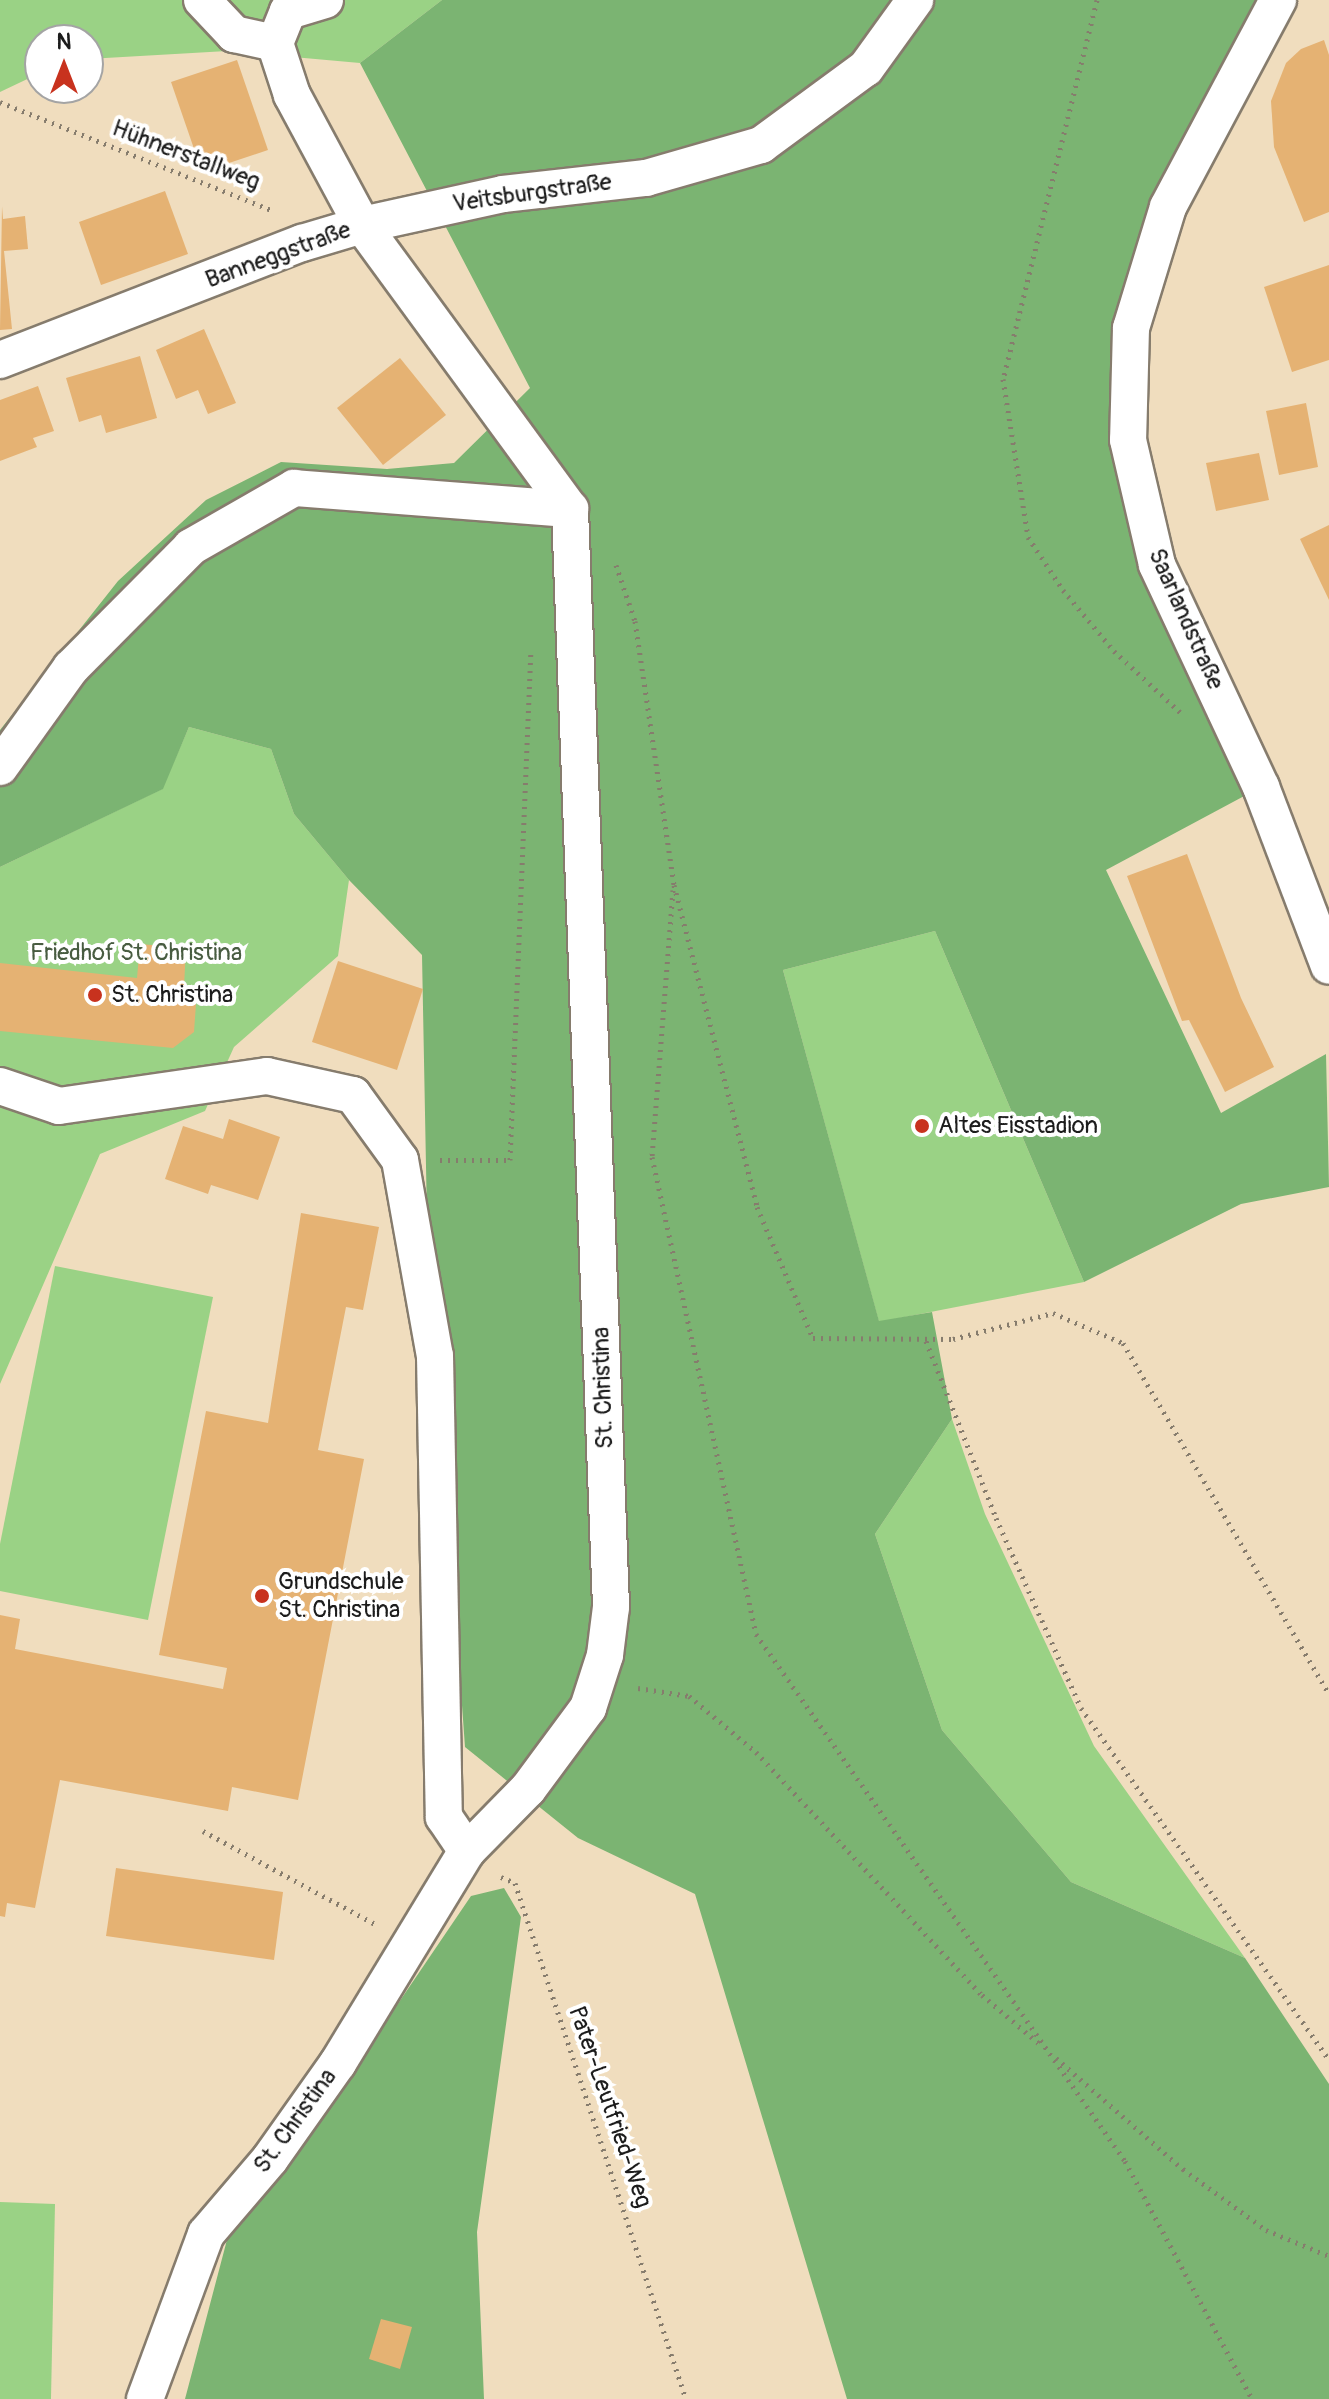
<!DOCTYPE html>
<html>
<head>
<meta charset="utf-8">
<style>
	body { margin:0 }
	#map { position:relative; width:1329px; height:2399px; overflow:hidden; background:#f0ddbe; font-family:Pangolin,sans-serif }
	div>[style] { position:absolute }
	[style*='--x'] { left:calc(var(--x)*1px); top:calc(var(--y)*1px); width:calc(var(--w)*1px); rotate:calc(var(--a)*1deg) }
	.green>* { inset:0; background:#9ad285 }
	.forest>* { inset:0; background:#7bb472 }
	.building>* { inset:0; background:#e5b273 }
	.path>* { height:5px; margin-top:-2.5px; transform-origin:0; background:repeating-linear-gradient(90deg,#867c6d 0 2px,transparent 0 8px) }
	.roads { filter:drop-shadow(2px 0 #867c6d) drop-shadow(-2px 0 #867c6d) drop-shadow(0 2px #867c6d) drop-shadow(0 -2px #867c6d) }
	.street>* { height:36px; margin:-18px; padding:0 18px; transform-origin:18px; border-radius:18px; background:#fff }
	.dots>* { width:22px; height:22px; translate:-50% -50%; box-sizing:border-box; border:4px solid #fff; border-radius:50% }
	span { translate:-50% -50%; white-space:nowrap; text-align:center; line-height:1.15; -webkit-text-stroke:8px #fff; paint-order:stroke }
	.street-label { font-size:24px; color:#1c1c1c }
	.park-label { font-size:24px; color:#485c41 }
	.poi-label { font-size:24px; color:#1c1c1c }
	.left { translate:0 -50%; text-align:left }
	.north { position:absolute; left:24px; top:24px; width:80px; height:80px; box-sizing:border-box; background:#fff; border:2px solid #a4a4a4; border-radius:50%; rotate:0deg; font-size:22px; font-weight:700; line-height:32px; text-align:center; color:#1c1c1c }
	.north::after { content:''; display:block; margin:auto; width:28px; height:36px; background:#c8321e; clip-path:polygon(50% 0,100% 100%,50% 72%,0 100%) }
</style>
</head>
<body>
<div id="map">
	<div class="green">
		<i style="clip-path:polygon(0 0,442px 0,360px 63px,227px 51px,88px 59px,88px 40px,40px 40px,40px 73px,0 92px)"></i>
		<i style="clip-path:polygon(189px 727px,271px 749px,294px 814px,349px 880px,338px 956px,234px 1047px,205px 1111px,100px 1154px,0 1384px,0 867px,162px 789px)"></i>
		<i style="clip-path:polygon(935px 931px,1084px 1282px,879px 1322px,783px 970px)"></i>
		<i style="clip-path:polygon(55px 1266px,213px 1297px,148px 1620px,0 1591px,0 1544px)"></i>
		<i style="clip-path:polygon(952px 1419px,985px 1514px,1094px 1746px,1245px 1958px,1071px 1882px,942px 1730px,875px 1534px)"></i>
		<i style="clip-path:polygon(0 2202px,55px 2204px,51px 2399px,0 2399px)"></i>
	</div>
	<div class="forest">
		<i style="clip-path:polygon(442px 0,1278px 0,1168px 207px,1128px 440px,1261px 787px,1106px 870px,1221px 1113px,1326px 1054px,1329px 1187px,1241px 1204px,1084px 1282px,935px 931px,783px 970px,879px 1321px,932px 1312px,952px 1419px,875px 1534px,942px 1730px,1071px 1882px,1245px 1958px,1329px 2084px,1329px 2399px,847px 2399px,695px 1894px,578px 1838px,465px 1747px,427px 1219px,422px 955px,349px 880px,294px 814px,271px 749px,189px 727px,163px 789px,0 867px,0 730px,118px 581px,206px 500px,281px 462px,387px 469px,454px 463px,530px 388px,360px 63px)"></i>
		<i style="clip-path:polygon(504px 1888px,521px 1917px,477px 2232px,484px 2399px,185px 2399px,228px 2236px,279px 2179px,471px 1896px)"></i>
	</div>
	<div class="building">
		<i style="clip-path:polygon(1324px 40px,1329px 55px,1329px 212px,1304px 222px,1274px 147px,1271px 101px,1286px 63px,1301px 49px)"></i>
		<i style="clip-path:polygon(237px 60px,268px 150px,202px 172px,171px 82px)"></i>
		<i style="clip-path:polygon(165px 191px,188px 254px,101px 285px,79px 222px)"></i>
		<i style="clip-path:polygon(2px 206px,3px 219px,25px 216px,28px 249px,4px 251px,12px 329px,0 330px)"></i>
		<i style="clip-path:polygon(1329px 265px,1329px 360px,1292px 372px,1264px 287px)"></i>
		<i style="clip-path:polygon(204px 329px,236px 403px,208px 414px,198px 390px,176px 399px,156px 350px)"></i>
		<i style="clip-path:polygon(140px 356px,157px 418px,106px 433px,101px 415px,79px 422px,66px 378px)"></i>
		<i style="clip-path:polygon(400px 358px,446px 415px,383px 465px,337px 408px)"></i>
		<i style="clip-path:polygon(38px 386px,54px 431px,33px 438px,37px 447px,0 461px,0 400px)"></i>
		<i style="clip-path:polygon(1306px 403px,1318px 467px,1279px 475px,1266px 411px)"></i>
		<i style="clip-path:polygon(1259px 453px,1269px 500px,1216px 511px,1206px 463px)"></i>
		<i style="clip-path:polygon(1329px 525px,1329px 600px,1300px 539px)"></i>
		<i style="clip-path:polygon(1187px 854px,1241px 998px,1274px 1067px,1225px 1092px,1189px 1020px,1182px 1021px,1127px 876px)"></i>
		<i style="clip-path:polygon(140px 944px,186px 948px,184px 987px,196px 1004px,194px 1032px,173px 1048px,0 1031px,0 963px,137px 978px)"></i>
		<i style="clip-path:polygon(338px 961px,423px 989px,397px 1070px,312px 1042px)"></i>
		<i style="clip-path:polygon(229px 1119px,280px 1137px,258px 1200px,211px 1185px,208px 1194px,165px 1179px,183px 1126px,223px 1139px)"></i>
		<i style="clip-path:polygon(301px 1213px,379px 1227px,363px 1310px,346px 1307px,318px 1450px,364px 1459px,298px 1800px,232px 1787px,228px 1811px,60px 1780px,35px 1908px,7px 1903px,5px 1917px,0 1916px,0 1615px,20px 1619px,15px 1649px,223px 1689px,227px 1668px,159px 1655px,206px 1411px,268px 1423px)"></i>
		<i style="clip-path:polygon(116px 1868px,283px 1892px,274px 1960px,106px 1936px)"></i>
		<i style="clip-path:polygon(381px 2319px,412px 2327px,400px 2369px,369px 2359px)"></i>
	</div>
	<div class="path">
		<i style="--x:1097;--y:0;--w:390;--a:103.9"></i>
		<i style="--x:1003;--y:379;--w:160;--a:81"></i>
		<i style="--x:1028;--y:537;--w:64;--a:56.6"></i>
		<i style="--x:1063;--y:590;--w:80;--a:50.1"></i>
		<i style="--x:1114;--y:651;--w:93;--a:42.8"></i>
		<i style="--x:0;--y:102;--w:295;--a:21.7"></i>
		<i style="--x:616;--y:565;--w:59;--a:71.3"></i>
		<i style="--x:635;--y:621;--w:267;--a:81.6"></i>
		<i style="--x:674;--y:885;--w:333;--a:75.5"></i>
		<i style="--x:757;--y:1207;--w:142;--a:66.9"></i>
		<i style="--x:813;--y:1338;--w:140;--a:0.4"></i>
		<i style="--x:953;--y:1339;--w:103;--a:-14.6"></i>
		<i style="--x:1053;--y:1313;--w:76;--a:23.2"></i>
		<i style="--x:1123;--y:1343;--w:407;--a:59.6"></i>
		<i style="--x:673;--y:890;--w:268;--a:94.5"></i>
		<i style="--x:652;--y:1157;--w:488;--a:77.7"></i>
		<i style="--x:756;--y:1634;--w:643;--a:55"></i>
		<i style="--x:1125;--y:2161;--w:270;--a:61.9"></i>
		<i style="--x:440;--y:1160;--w:70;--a:0"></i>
		<i style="--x:510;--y:1160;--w:511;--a:-87.65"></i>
		<i style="--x:926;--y:1341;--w:190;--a:68.4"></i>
		<i style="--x:996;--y:1518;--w:208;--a:65.9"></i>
		<i style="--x:1081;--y:1708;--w:431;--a:54.8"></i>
		<i style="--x:638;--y:1688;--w:52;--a:8.9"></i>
		<i style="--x:689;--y:1696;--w:87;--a:39.9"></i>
		<i style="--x:756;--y:1752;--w:332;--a:47.1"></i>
		<i style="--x:982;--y:1995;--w:79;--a:40.4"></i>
		<i style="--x:203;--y:1831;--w:196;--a:28.4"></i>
		<i style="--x:501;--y:1877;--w:15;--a:23"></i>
		<i style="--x:515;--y:1883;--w:544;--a:71.67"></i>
		<i style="--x:1056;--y:2058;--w:169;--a:41.2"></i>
		<i style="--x:1183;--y:2169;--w:103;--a:36.3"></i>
		<i style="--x:1266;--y:2230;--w:68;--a:22.4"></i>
	</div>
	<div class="roads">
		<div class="street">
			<i style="--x:202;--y:0;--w:47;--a:46.7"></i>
			<i style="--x:234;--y:34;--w:42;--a:12.4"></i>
			<i style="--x:325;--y:0;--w:39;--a:163"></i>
			<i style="--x:288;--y:11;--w:35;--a:112"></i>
			<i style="--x:275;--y:43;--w:55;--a:71.9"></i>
			<i style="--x:292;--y:95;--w:148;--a:61.7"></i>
			<i style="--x:362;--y:225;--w:352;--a:53.8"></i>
			<i style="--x:1278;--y:0;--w:234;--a:118"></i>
			<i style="--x:1168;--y:207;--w:127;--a:107"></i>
			<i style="--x:1131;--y:328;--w:112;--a:91.5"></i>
			<i style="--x:1128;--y:440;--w:128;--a:76.9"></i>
			<i style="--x:1157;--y:565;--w:245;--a:64.9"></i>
			<i style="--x:1261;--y:787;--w:191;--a:69.2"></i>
			<i style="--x:0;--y:360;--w:324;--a:-21.2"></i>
			<i style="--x:302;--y:243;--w:63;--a:-16.7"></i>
			<i style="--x:362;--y:225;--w:144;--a:-12.4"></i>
			<i style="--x:503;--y:194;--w:144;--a:-6.4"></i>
			<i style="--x:646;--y:178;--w:120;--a:-16"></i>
			<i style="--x:761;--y:145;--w:130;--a:-36.3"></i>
			<i style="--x:866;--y:68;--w:84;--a:-54.2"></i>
			<i style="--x:0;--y:767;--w:122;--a:-54.4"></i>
			<i style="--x:71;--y:668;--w:170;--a:-45.2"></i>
			<i style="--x:191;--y:547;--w:119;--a:-29.8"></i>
			<i style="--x:294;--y:488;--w:277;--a:4.4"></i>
			<i style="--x:0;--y:1086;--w:62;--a:18.7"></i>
			<i style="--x:59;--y:1106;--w:210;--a:-8.2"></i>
			<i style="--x:267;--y:1076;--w:88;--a:12.5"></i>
			<i style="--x:353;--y:1095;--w:80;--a:54.1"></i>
			<i style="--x:400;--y:1160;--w:199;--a:79.9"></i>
			<i style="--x:435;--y:1356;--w:461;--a:88.9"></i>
			<i style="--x:444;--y:1817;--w:41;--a:55.9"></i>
			<i style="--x:145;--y:2399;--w:176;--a:-69.7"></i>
			<i style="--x:206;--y:2234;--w:99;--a:-49.5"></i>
			<i style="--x:270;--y:2159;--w:118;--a:-54.7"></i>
			<i style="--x:338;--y:2063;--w:248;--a:-58.7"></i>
			<i style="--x:467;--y:1851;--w:87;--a:-45.5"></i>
			<i style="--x:528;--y:1789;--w:101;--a:-53.5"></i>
			<i style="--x:588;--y:1708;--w:56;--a:-72.2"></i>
			<i style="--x:605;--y:1655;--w:48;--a:-82.9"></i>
			<i style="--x:611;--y:1607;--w:1099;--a:-92.14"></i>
		</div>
	</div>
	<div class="dots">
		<i style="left:95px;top:995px;background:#c8321e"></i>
		<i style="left:922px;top:1126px;background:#c8321e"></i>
		<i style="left:262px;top:1596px;background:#c8321e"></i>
	</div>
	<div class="street-label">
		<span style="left:186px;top:155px;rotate:21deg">Hühnerstallweg</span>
		<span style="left:532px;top:193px;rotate:-8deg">Veitsburgstraße</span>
		<span style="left:278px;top:255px;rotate:-20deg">Banneggstraße</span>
		<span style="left:1186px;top:619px;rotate:66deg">Saarlandstraße</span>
		<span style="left:603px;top:1388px;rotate:-92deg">St. Christina</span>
		<span style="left:610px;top:2107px;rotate:71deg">Pater-Leutfried-Weg</span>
		<span style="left:295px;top:2121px;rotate:-54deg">St. Christina</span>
	</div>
	<div class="park-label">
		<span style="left:136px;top:953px">Friedhof St. Christina</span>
	</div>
	<div class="poi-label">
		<span class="left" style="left:111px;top:995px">St. Christina</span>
		<span class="left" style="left:938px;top:1126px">Altes Eisstadion</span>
		<span class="left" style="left:278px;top:1596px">Grundschule<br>St. Christina</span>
	</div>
	<div class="north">N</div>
</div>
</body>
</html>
